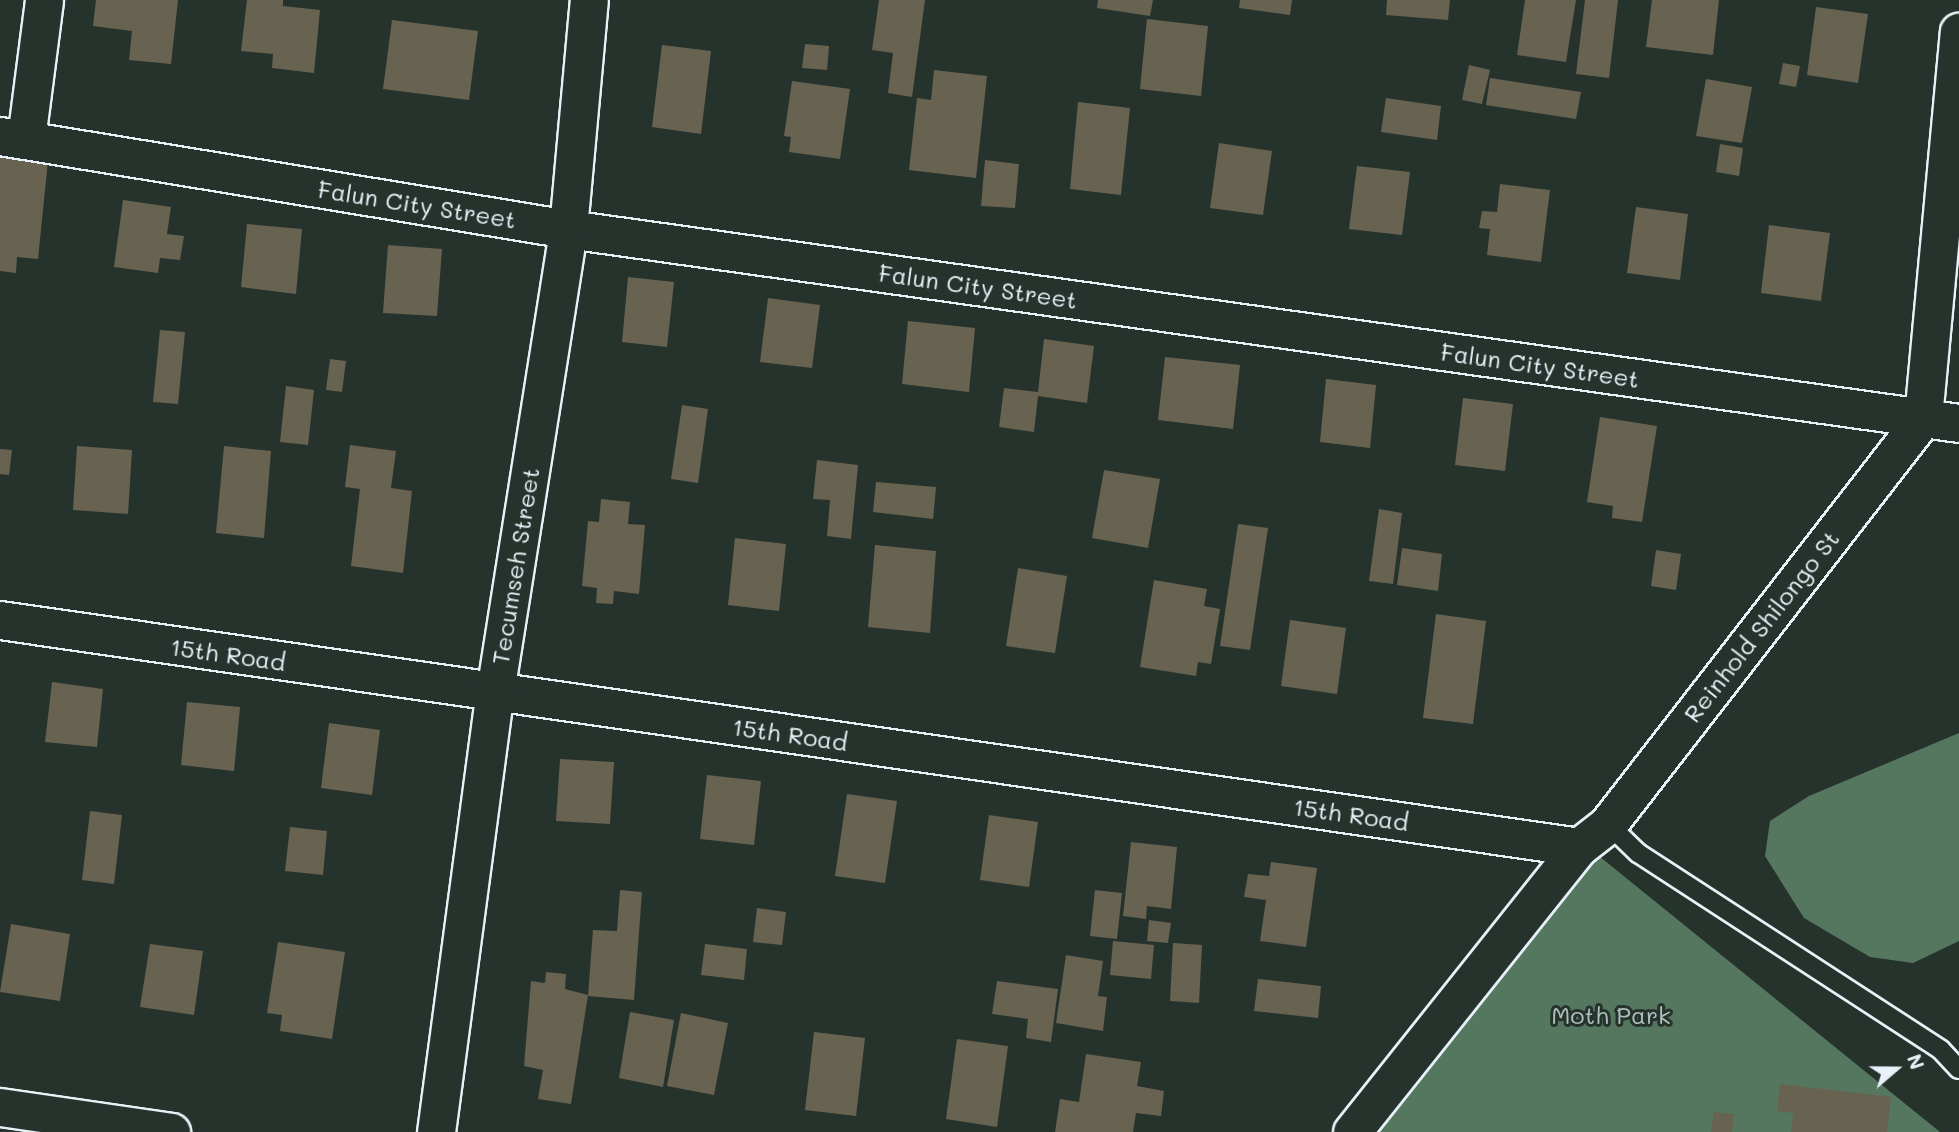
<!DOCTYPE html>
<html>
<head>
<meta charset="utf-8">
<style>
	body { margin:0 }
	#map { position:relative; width:1959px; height:1132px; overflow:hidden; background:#26332d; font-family:Mali,sans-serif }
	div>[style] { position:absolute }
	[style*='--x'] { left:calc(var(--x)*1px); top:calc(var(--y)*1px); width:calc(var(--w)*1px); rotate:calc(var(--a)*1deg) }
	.green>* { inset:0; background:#55765f }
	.building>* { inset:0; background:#686251 }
	.roads { filter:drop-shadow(2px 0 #e8f1f8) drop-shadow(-2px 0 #e8f1f8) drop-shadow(0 2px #e8f1f8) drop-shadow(0 -2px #e8f1f8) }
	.service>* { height:18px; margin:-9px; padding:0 9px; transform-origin:9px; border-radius:9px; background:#26332d }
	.minor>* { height:37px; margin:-18.5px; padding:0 18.5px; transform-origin:18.5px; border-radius:18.5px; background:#26332d }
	span { translate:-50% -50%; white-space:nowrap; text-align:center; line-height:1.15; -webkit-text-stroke:6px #26332d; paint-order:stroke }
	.street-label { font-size:24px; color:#e8f1f8 }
	.park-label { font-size:24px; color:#adc0bb }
	.north { position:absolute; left:1861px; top:1034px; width:70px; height:70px; -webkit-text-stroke:5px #26332d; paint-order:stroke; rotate:70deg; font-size:19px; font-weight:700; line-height:28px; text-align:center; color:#e8f1f8 }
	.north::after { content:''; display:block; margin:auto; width:24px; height:32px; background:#e8f1f8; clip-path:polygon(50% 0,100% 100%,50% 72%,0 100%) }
</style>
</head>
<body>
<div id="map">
	<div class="green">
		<i style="clip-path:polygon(1959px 733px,1959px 941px,1913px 963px,1870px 957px,1804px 918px,1765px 856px,1770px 821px,1809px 796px)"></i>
		<i style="clip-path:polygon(1594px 852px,1940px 1132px,1370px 1132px)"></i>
	</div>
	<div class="building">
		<i style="clip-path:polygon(96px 0,178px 0,171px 64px,129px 60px,132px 31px,93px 26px)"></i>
		<i style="clip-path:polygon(247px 0,283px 0,283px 6px,320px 10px,314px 73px,272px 68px,273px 54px,241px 51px)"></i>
		<i style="clip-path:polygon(879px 0,925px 0,912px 97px,888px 93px,893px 53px,872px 50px)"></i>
		<i style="clip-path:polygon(1098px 0,1153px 0,1150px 16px,1097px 8px)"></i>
		<i style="clip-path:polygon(1240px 0,1292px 0,1290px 15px,1239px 8px)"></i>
		<i style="clip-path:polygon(1387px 0,1450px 0,1448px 20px,1386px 15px)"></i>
		<i style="clip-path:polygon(1525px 0,1576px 0,1566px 62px,1517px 55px)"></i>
		<i style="clip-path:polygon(1585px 0,1618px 0,1609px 78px,1576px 74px)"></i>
		<i style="clip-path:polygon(1652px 0,1719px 0,1713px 55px,1646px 47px)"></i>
		<i style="clip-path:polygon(1816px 7px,1868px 14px,1858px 83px,1807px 75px)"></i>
		<i style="clip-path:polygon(1147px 19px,1208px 26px,1201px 96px,1140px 89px)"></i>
		<i style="clip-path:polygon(392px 20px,478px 31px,469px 100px,383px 89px)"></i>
		<i style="clip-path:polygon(805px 44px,829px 46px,827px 70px,802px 68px)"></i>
		<i style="clip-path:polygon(662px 45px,711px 51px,701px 134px,652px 127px)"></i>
		<i style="clip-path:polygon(1783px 63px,1800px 66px,1796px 87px,1779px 84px)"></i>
		<i style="clip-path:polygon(1469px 65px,1490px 70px,1482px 104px,1462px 100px)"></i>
		<i style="clip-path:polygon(934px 70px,987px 76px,976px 178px,909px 170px,917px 98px,931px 100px)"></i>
		<i style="clip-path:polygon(1490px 78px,1581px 92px,1576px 119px,1486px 105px)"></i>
		<i style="clip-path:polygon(1706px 79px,1752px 87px,1742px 143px,1696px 136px)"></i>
		<i style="clip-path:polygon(792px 81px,850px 89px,840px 159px,789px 152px,791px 137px,784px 136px)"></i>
		<i style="clip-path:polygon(1386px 98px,1441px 106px,1437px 140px,1381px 132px)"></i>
		<i style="clip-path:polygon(1078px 102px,1130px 108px,1121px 195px,1070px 189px)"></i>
		<i style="clip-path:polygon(1219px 143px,1272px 151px,1263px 215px,1210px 208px)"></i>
		<i style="clip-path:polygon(1720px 144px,1743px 148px,1739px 176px,1716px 172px)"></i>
		<i style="clip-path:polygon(0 156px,48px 161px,38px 259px,17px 257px,16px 273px,0 271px)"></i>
		<i style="clip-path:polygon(985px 160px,1019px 164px,1015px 208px,981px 206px)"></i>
		<i style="clip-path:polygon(1357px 166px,1410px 172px,1402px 235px,1349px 229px)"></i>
		<i style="clip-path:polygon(1500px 184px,1550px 190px,1541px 262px,1487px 255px,1490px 229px,1479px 228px,1482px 211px,1497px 212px)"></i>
		<i style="clip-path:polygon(123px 200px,171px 207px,167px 234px,184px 236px,180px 260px,160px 258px,158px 273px,114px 267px)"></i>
		<i style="clip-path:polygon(1636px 207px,1688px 214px,1680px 280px,1627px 273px)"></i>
		<i style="clip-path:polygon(247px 224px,302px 229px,296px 294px,241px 287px)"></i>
		<i style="clip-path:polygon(1769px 225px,1830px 233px,1821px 301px,1761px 293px)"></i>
		<i style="clip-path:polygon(388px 245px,442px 249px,437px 316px,383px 313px)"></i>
		<i style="clip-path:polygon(628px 277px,674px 282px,667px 347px,622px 342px)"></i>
		<i style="clip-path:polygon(768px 298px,820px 305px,812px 368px,760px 362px)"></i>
		<i style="clip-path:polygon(908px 321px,975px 328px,969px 392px,902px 384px)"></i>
		<i style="clip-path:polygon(160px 330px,185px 332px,178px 404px,153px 402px)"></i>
		<i style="clip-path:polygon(1044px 339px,1094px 346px,1087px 403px,1038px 396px,1034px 432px,999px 427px,1004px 388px,1038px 392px)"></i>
		<i style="clip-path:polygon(1165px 357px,1240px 365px,1233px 429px,1158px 420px)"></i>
		<i style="clip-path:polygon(330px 359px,346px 361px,342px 392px,326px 390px)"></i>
		<i style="clip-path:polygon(1326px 379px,1376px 385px,1370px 448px,1320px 442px)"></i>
		<i style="clip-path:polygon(286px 386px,314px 390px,308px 445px,280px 442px)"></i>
		<i style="clip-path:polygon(1463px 398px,1513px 404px,1505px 471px,1455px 465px)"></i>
		<i style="clip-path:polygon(682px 405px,708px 409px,698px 483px,671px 479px)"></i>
		<i style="clip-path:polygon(1600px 417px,1657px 426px,1642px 522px,1612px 518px,1613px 506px,1587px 502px)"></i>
		<i style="clip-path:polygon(350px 445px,396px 451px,391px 488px,412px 491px,403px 573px,351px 566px,360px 489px,345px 487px)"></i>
		<i style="clip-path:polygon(77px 446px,132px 450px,128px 514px,73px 510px)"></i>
		<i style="clip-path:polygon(224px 446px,271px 451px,264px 538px,216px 533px)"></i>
		<i style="clip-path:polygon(0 449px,12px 450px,9px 475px,0 474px)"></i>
		<i style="clip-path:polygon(817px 460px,858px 465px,851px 539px,827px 536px,830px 500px,813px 499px)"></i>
		<i style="clip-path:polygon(1104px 470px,1160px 479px,1148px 548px,1092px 538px)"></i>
		<i style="clip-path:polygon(876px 482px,936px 487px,933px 519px,873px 512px)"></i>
		<i style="clip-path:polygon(601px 499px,630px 502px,628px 524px,645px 525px,639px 594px,614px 591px,613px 604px,596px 603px,597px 588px,582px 586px,588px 521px,599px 522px)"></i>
		<i style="clip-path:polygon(1379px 509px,1402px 513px,1393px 584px,1369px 581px)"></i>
		<i style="clip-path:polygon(1238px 524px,1268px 528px,1250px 650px,1220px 646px)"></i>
		<i style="clip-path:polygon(735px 538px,786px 544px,779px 611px,728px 605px)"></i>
		<i style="clip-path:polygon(875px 545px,936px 551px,930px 633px,868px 627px)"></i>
		<i style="clip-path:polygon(1402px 548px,1442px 554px,1438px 591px,1397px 585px)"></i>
		<i style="clip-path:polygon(1656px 550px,1681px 554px,1676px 590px,1651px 586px)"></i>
		<i style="clip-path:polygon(1018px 568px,1067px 576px,1055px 653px,1006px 646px)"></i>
		<i style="clip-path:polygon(1154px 580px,1207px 589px,1204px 606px,1220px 609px,1211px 664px,1198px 662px,1196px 676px,1140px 667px)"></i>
		<i style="clip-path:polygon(1436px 614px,1486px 621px,1473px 724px,1423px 718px)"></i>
		<i style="clip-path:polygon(1290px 620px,1346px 628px,1337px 694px,1281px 686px)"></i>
		<i style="clip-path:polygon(52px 682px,103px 689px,97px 747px,45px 742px)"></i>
		<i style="clip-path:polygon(187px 702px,240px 707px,234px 771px,181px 765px)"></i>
		<i style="clip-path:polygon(329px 723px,380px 730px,372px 795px,321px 788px)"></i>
		<i style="clip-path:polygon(560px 759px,614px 762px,610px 824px,556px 821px)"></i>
		<i style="clip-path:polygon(707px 775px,761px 781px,754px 845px,700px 839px)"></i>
		<i style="clip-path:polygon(847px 794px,897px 801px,885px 883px,835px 876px)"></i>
		<i style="clip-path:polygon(90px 811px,122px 815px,114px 884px,82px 880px)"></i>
		<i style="clip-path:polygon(989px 815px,1038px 822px,1029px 887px,980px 880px)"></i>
		<i style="clip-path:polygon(290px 827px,327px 831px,323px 875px,285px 871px)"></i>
		<i style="clip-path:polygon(1131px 842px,1177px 847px,1171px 909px,1147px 906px,1146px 919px,1123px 916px)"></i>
		<i style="clip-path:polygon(1271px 862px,1317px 868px,1306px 947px,1260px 941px,1266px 900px,1244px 897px,1248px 874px,1269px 876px)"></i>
		<i style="clip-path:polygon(620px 890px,642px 892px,634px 1000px,588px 996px,593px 930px,617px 931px)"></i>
		<i style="clip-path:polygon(1095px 890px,1122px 893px,1117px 939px,1090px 936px)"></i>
		<i style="clip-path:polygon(757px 908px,786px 912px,782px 945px,753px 942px)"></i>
		<i style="clip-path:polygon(1149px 920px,1171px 923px,1168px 943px,1147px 941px)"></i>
		<i style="clip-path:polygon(11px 924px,70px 934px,60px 1001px,0 992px)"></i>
		<i style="clip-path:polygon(1113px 941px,1154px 945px,1151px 979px,1110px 975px)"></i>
		<i style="clip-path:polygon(278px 942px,345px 952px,332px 1039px,280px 1031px,282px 1015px,267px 1013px)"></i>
		<i style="clip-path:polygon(1173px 943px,1202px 945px,1199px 1003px,1170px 1001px)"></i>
		<i style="clip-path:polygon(150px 944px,203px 951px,194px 1015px,140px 1007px)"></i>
		<i style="clip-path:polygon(705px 944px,747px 949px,744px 980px,701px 975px)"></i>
		<i style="clip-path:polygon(1066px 955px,1103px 961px,1098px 996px,1107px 997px,1103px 1031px,1056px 1023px)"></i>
		<i style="clip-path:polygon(546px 972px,566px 974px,565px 989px,588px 995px,571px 1104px,538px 1099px,543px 1070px,524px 1066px,531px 981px,545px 983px)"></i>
		<i style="clip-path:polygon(1258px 979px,1321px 986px,1318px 1018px,1254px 1011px)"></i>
		<i style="clip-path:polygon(997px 981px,1058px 989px,1051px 1042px,1026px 1038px,1028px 1019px,992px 1014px)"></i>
		<i style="clip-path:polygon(630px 1012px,674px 1020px,663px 1087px,619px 1078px)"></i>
		<i style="clip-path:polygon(681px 1013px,728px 1023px,714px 1095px,667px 1086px)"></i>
		<i style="clip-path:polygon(814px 1032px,865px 1038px,856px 1116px,805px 1110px)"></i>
		<i style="clip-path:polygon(957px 1039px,1008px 1046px,997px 1127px,946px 1119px)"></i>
		<i style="clip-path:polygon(1086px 1054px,1141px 1062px,1137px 1086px,1164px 1091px,1161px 1116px,1136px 1113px,1133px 1132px,1055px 1132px,1060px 1099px,1079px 1102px)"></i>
		<i style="clip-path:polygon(1780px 1084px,1891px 1097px,1887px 1132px,1791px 1132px,1793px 1113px,1777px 1111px)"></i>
		<i style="clip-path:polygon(1714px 1112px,1734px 1114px,1732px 1132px,1711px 1132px)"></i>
	</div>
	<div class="roads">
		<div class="service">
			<i style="--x:1608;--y:824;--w:42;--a:44"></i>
			<i style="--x:1638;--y:853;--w:361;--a:33"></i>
			<i style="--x:1941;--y:1050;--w:26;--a:47"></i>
		</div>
		<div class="minor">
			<i style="--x:0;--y:136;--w:576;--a:9.3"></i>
			<i style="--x:568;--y:229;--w:1404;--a:7.94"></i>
			<i style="--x:26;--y:139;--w:140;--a:-82.6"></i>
			<i style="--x:0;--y:620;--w:1595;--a:8.18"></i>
			<i style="--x:0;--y:1107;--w:173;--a:8.3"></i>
			<i style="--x:436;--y:1132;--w:444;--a:-82.4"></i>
			<i style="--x:495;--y:692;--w:469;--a:-81"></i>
			<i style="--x:568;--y:229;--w:230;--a:-84.8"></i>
			<i style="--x:1352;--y:1132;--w:364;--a:-51.5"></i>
			<i style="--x:1579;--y:847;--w:37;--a:-38"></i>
			<i style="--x:1608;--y:824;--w:514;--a:-52.19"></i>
			<i style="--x:1923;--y:418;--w:388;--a:-84.7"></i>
		</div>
	</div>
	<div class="street-label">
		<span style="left:417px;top:204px;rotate:9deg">Falun City Street</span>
		<span style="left:978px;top:286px;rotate:8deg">Falun City Street</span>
		<span style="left:1540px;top:365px;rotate:8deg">Falun City Street</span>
		<span style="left:515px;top:566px;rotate:-81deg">Tecumseh Street</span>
		<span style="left:1761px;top:626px;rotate:-52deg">Reinhold Shilongo St</span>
		<span style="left:228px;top:654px;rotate:8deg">15th Road</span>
		<span style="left:790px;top:734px;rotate:8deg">15th Road</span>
		<span style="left:1351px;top:814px;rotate:8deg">15th Road</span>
	</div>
	<div class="park-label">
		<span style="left:1611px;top:1015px">Moth Park</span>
	</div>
	<div class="north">N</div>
</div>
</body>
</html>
